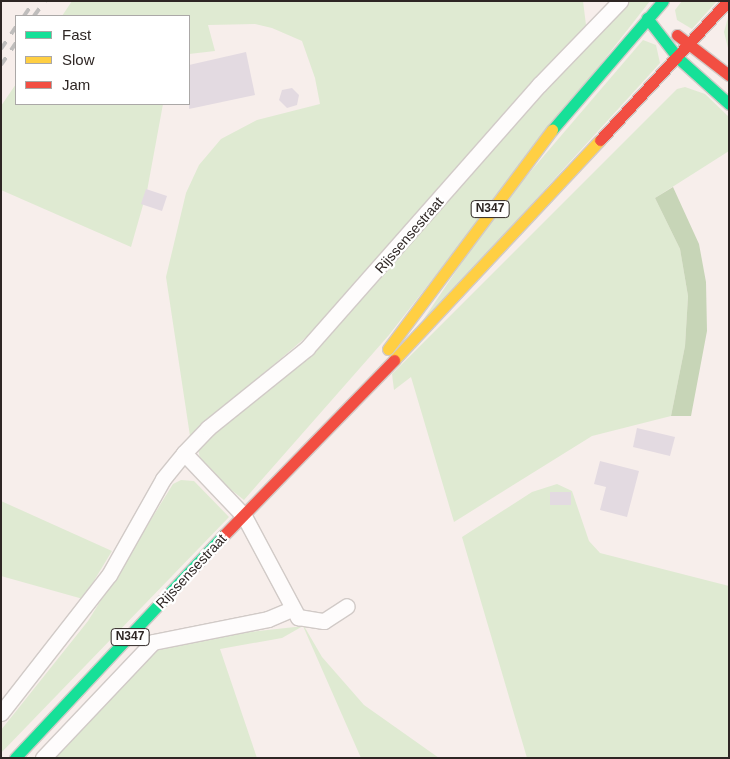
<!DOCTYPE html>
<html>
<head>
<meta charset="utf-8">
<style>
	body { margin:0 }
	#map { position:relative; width:730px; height:759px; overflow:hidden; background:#f7eeeb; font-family:Arial,sans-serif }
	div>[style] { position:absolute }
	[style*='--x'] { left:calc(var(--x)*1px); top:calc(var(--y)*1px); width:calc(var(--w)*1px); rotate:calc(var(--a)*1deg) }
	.green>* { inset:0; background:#dfead2 }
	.forest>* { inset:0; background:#c7d5b7 }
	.building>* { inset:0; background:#e3dae1 }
	.roads { filter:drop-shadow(1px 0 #d1cac7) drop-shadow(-1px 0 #d1cac7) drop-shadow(0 1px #d1cac7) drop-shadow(0 -1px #d1cac7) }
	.street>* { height:15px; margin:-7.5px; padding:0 7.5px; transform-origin:7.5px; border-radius:7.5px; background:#fefcfc }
	.fast>* { height:11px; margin:-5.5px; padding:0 5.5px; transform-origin:5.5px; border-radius:5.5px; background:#16e098 }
	.slow>* { height:11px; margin:-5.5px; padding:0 5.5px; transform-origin:5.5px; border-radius:5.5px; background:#ffcf43 }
	.jam>* { height:11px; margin:-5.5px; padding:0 5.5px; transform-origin:5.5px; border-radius:5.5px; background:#f24e42 }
	.rail>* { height:4px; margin-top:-2px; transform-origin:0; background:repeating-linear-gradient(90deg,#bfbdbc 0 9px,transparent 0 18px) }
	span { translate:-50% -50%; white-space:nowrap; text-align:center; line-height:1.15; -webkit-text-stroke:4.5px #fff; paint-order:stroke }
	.shield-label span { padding:1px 4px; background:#fff; border:1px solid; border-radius:4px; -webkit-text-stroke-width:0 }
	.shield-label { font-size:12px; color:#2e2624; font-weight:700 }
	.street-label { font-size:14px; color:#2e2624 }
	.frame { position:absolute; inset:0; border:2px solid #2e2624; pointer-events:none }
	.legend { position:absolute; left:15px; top:15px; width:175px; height:90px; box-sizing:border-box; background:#fff; border:1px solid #aba8a7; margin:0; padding:6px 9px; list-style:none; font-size:15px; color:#2e2624 }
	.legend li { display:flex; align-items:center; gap:10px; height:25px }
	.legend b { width:25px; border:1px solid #aba8a7 }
</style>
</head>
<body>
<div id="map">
	<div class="green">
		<i style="clip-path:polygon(72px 1px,583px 1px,586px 25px,319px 326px,190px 436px,166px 277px,186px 193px,199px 165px,221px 139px,257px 120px,320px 104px,315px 78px,302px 41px,272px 28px,255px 24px,208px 25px,215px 51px,189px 54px,189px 16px,62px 16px)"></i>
		<i style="clip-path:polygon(626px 1px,650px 1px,389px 335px,244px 500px,201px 466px,198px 447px,320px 342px)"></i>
		<i style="clip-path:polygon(682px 1px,717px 1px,692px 29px,677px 20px,675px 10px)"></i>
		<i style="clip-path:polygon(729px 14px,729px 52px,724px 32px)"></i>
		<i style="clip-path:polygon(643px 40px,656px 45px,660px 63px,415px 332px,495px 213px)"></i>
		<i style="clip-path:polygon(16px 84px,16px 104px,163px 104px,147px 191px,131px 247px,1px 190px,1px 106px)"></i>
		<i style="clip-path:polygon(685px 87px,705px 94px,729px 117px,729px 151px,655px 198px,680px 249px,688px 296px,685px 346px,671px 416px,592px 436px,454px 522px,411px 377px,394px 390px,392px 374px,677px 89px)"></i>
		<i style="clip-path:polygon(181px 480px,194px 481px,229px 517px,1px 753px,1px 730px,88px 621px,173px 484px)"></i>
		<i style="clip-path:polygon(557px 484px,572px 491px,589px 541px,600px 553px,729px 586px,729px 758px,527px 758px,462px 537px,532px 492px)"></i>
		<i style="clip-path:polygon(1px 501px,112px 551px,83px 599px,1px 576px)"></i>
		<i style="clip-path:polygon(303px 626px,282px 638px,220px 649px,257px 758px,48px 758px,159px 648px,230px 634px,304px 626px,322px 657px,364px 705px,439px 758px,361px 758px)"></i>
	</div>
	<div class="forest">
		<i style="clip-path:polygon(673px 187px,699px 244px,706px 282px,707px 331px,691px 416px,671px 416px,685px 346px,688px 296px,680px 249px,655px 198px)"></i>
	</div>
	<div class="building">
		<i style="clip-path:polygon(246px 52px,255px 95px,189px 109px,189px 65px)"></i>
		<i style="clip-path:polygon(292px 88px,299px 95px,297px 105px,287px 108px,279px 100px,282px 90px)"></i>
		<i style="clip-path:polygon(146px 189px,167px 196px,162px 211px,141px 204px)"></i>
		<i style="clip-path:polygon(637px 428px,675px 437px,670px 456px,633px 447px)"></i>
		<i style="clip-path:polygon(600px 461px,639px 471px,627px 517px,600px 510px,606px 487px,594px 484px)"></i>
		<i style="clip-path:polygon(550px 492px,571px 492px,571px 505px,550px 505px)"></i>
	</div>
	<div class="roads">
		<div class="street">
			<i style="--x:184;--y:453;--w:87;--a:46.4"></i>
			<i style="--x:244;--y:516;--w:115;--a:61.9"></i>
			<i style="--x:298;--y:617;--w:26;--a:9"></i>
			<i style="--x:324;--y:621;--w:27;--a:-33"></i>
			<i style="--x:1;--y:713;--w:175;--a:-52"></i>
			<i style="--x:109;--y:575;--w:110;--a:-60.6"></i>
			<i style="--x:163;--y:479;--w:33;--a:-51"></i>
			<i style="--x:184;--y:453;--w:35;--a:-46"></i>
			<i style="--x:208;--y:428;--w:127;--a:-38.9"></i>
			<i style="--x:307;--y:348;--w:351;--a:-48.6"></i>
			<i style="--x:539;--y:85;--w:117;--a:-46"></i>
			<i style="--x:43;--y:758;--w:160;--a:-46.5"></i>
			<i style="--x:153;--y:642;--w:117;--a:-11.3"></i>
			<i style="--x:268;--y:619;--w:26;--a:-23"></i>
		</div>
		<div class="fast">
			<i style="--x:647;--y:18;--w:51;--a:52.2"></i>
			<i style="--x:678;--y:58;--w:69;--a:42"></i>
			<i style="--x:552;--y:130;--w:170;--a:-49.3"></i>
			<i style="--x:15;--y:758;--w:306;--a:-46.9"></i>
		</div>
		<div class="slow">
			<i style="--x:388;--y:349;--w:274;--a:-53.2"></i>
			<i style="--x:394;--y:360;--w:301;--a:-46.9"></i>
		</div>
		<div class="jam">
			<i style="--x:677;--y:35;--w:66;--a:37.6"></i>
			<i style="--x:600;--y:140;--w:189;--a:-47.4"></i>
			<i style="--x:224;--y:535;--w:244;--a:-45.8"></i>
		</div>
	</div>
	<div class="rail">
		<i style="--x:24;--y:16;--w:18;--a:-56"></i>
		<i style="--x:34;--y:16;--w:19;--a:-54"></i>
		<i style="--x:1;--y:49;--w:27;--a:-56"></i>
		<i style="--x:1;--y:65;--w:27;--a:-56"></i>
	</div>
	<div class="shield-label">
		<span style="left:490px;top:209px">N347</span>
		<span style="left:130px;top:637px">N347</span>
	</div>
	<div class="street-label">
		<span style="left:409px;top:235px;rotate:-49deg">Rijssensestraat</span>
		<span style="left:191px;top:571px;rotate:-47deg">Rijssensestraat</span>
	</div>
	<div class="frame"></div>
	<ul class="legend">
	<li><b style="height:6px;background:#16e098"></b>Fast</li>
	<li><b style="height:6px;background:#ffcf43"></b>Slow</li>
	<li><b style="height:6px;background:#f24e42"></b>Jam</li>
	</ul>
</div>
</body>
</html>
